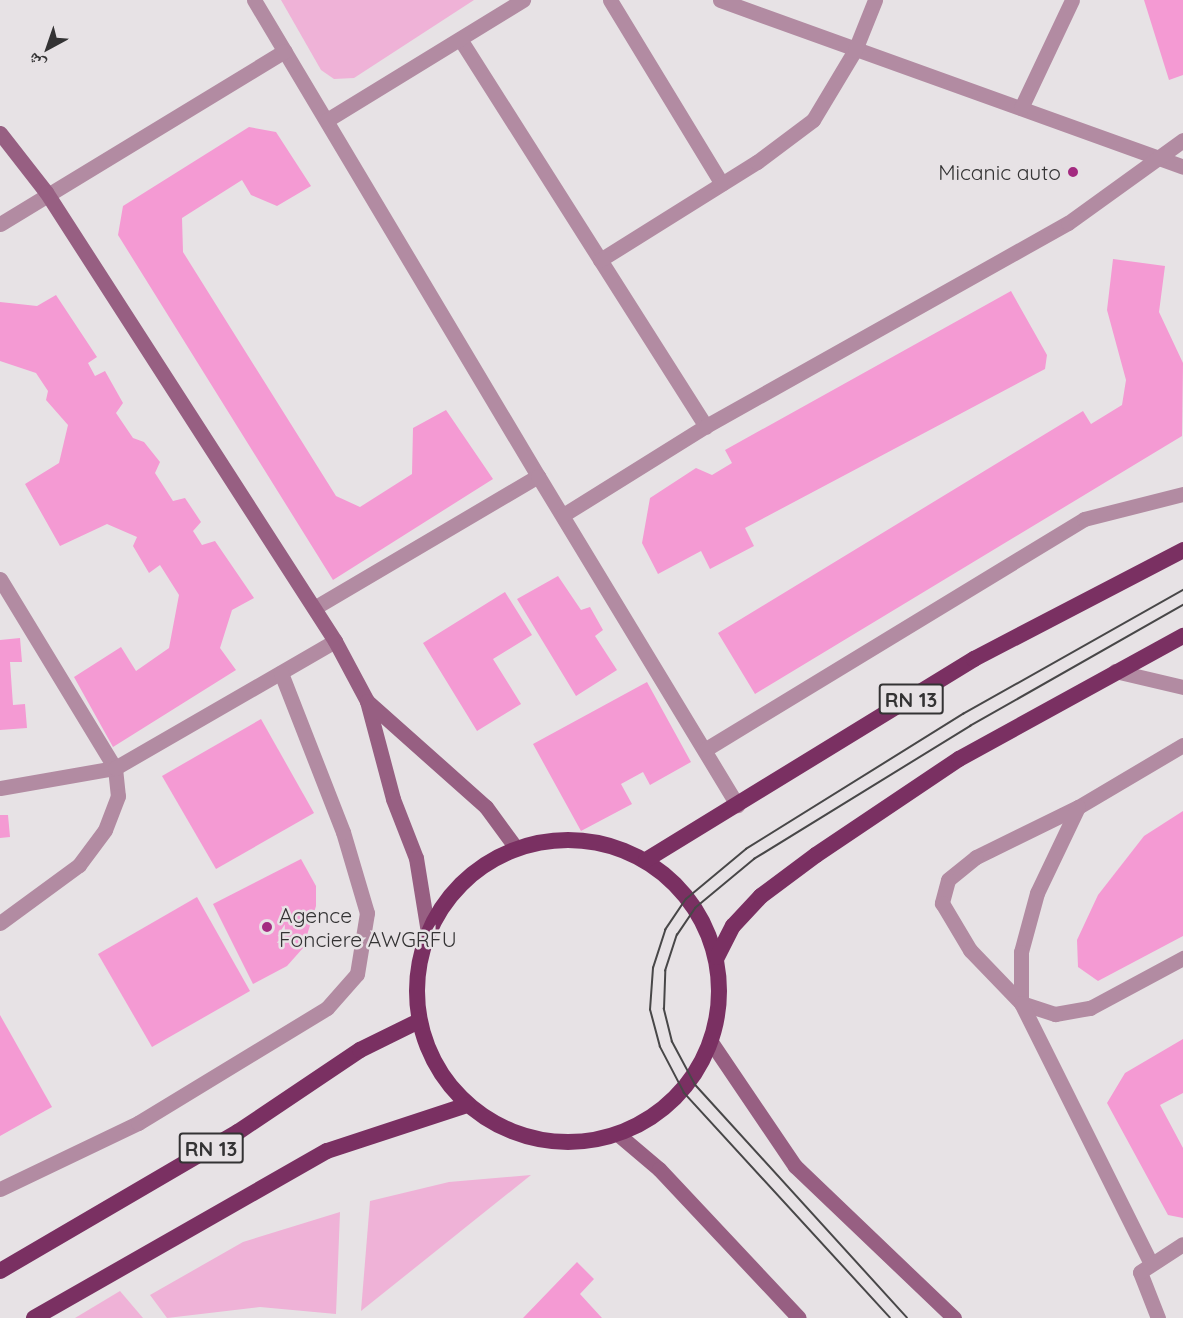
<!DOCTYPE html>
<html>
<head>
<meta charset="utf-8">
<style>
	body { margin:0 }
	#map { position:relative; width:1183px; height:1318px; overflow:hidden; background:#e7e2e5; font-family:Quicksand,"Noto Naskh Arabic",sans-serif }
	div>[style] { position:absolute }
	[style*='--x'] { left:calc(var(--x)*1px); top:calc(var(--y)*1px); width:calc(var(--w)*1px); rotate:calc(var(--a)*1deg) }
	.green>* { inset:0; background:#efb2d7 }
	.building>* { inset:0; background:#f49ad3 }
	.minor>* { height:15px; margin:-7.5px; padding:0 7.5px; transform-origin:7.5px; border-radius:7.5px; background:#b28ba2 }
	.tertiary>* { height:15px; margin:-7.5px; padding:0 7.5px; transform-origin:7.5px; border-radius:7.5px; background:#b28ba2 }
	.secondary>* { height:15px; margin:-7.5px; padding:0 7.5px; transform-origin:7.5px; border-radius:7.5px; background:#975f82 }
	.trunk>* { height:16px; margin:-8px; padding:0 8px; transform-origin:8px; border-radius:8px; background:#7a3062 }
	.trunk>.ring { margin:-8px; padding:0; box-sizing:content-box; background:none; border:16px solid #7a3062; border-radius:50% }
	.tram>* { height:1.5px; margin:-0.75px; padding:0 0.75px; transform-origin:0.75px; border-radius:0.75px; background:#484748 }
	.dots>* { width:16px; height:16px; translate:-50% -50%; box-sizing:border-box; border:3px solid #e7e2e5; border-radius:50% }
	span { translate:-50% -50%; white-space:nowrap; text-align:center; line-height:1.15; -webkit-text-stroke:5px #e7e2e5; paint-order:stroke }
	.shield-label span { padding:2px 4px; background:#e7e2e5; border:2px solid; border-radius:4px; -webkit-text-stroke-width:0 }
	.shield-label { font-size:20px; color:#343334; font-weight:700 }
	.poi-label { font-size:21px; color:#343334 }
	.right { translate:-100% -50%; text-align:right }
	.left { translate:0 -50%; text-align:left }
	.north { position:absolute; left:18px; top:18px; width:60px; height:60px; -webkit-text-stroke:4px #e7e2e5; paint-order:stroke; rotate:220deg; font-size:16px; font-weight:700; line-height:24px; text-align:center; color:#343334 }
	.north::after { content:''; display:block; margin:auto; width:21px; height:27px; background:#343334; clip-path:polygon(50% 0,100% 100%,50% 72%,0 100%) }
</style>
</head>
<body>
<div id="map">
	<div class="green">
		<i style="clip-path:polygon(281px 0,474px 0,354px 78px,334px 79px,321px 70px)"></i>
		<i style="clip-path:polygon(531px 1175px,361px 1311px,370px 1201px,449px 1182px)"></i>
		<i style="clip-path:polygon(340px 1212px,336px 1314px,260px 1307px,167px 1318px,150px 1295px,243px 1242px)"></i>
		<i style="clip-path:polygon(120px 1291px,143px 1318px,75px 1318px)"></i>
	</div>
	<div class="building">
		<i style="clip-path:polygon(1144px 0,1183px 0,1183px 75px,1169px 80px)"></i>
		<i style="clip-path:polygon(249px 127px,276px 132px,311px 186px,277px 206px,251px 195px,242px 180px,182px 218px,183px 252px,336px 496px,360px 507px,412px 474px,413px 428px,446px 410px,493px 479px,333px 580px,118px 235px,123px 206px)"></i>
		<i style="clip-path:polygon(1113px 259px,1165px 266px,1159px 312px,1183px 363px,1182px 436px,755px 694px,718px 633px,1083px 411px,1091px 424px,1122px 405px,1126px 380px,1107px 310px)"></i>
		<i style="clip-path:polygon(1011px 291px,1047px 355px,1045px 369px,745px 528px,754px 546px,710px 569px,701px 551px,658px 574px,642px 543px,650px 498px,696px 468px,712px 475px,732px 463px,725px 450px)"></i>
		<i style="clip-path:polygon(56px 295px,97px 357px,88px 363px,95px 376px,105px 371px,123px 403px,116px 413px,133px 438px,144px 442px,160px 462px,155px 473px,173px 501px,185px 498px,201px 522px,193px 531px,202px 545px,215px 541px,254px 598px,232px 610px,220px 648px,236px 670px,113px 747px,74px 677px,121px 647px,136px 671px,169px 648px,179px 595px,160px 565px,149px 573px,133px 546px,137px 537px,107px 524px,60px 546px,25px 484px,59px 463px,68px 425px,46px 400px,48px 391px,36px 373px,0 361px,0 302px,37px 306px)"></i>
		<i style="clip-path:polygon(558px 576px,581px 610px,590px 607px,603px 630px,595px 636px,617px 670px,576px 696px,517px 599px)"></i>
		<i style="clip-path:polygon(505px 592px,532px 635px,493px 659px,521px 704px,477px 731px,423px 643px)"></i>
		<i style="clip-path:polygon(20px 638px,22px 662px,10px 662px,13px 705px,25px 704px,27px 728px,0 730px,0 640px)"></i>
		<i style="clip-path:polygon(647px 682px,691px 762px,650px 785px,643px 772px,621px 784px,632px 804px,581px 831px,533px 744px)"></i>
		<i style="clip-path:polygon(261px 719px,314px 813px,216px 869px,162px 776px)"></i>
		<i style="clip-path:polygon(1183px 811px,1183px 936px,1098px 981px,1078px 967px,1077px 940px,1098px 895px,1144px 836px)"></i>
		<i style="clip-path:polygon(0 815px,8px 815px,10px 837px,0 838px)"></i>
		<i style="clip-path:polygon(301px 859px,316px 886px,316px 906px,303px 948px,287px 966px,253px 984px,213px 904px)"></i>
		<i style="clip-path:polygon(197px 897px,250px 991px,152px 1047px,98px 954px)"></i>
		<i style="clip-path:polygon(0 1015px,52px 1107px,0 1136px)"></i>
		<i style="clip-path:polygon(1183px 1039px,1183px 1093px,1160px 1105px,1183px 1148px,1183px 1218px,1168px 1215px,1107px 1103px,1125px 1073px)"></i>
		<i style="clip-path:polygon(577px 1262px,594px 1279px,580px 1294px,602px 1318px,523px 1318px)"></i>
	</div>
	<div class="minor">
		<i style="--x:254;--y:0;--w:554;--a:59.18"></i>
		<i style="--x:538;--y:476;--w:258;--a:149.5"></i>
		<i style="--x:610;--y:0;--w:215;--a:58.7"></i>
		<i style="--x:720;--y:0;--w:492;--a:19.8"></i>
		<i style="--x:460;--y:39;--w:459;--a:57.6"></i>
		<i style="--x:1021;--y:108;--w:119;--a:-64.7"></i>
		<i style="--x:327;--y:120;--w:230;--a:-31.5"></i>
		<i style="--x:0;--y:224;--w:333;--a:-31.3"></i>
		<i style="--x:600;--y:260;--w:185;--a:-32"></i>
		<i style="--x:757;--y:162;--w:70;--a:-36.9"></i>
		<i style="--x:813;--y:120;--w:82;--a:-59"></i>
		<i style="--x:855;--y:50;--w:54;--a:-68.2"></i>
		<i style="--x:538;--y:476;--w:385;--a:58.8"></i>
		<i style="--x:563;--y:515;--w:168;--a:-31.9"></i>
		<i style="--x:706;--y:426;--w:415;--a:-29.3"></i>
		<i style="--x:1068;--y:223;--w:142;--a:-35.8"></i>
		<i style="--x:0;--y:579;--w:221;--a:58.7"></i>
		<i style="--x:115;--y:768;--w:28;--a:84"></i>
		<i style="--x:118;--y:796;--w:36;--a:111"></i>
		<i style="--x:105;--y:830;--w:44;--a:126.6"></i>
		<i style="--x:79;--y:865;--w:98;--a:143.7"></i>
		<i style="--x:1183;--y:745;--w:122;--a:149.4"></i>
		<i style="--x:1078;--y:807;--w:114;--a:153.9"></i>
		<i style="--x:976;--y:857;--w:36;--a:141"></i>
		<i style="--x:948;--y:880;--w:24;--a:105"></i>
		<i style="--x:942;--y:903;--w:55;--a:59.2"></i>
		<i style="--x:970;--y:950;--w:74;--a:46.1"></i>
		<i style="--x:1021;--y:1003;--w:36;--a:18"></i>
		<i style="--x:1055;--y:1014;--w:36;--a:-10"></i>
		<i style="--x:1090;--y:1008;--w:106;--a:-28.3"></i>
		<i style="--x:706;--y:749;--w:442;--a:-31.3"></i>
		<i style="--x:1084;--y:519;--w:102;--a:-14.2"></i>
		<i style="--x:0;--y:788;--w:117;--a:-9.9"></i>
		<i style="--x:115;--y:768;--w:254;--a:-30"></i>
		<i style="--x:1078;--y:807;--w:95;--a:115.5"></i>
		<i style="--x:1037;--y:893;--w:61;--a:105.2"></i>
		<i style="--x:1021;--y:952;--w:51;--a:90"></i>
		<i style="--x:1021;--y:1003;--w:289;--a:63.5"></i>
		<i style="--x:0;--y:1189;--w:153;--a:-25.6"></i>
		<i style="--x:138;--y:1123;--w:221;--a:-31.3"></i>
		<i style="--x:327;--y:1008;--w:45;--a:-48.6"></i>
		<i style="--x:357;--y:974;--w:62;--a:-80.7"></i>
		<i style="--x:367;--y:913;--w:84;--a:-106.5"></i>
		<i style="--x:343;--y:832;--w:171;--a:-111.3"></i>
		<i style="--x:1158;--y:1318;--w:49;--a:-111.4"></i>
		<i style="--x:1140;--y:1272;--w:51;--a:-33.1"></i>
	</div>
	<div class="tertiary">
		<i style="--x:1115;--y:671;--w:70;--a:13.2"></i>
	</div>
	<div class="secondary">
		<i style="--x:0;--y:133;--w:75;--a:52.1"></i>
		<i style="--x:46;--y:192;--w:534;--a:57.23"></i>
		<i style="--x:335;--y:641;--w:68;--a:61.9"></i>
		<i style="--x:367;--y:701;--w:101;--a:75.1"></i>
		<i style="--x:393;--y:799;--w:63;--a:68.7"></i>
		<i style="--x:416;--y:858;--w:75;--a:80.8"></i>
		<i style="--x:367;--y:701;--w:159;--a:41.7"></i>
		<i style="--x:486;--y:807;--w:51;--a:53.8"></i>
		<i style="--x:711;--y:1042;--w:150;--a:55.9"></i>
		<i style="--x:795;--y:1166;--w:220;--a:43.7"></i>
		<i style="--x:620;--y:1136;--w:51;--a:40.2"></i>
		<i style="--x:659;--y:1169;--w:204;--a:46.8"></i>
	</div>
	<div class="trunk">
		<i class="ring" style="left:417px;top:840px;width:286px;height:286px"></i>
		<i style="--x:646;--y:860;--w:385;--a:-31.5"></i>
		<i style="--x:974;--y:659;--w:236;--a:-27.5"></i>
		<i style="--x:717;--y:957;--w:35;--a:-63"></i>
		<i style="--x:733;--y:926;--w:41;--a:-47"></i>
		<i style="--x:761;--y:896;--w:69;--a:-36.7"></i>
		<i style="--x:816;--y:855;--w:172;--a:-33.9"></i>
		<i style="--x:959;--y:759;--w:256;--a:-28.8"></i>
		<i style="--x:0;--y:1271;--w:276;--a:-30.3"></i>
		<i style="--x:238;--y:1132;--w:147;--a:-33.9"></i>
		<i style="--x:360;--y:1050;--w:66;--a:-26.2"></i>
		<i style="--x:34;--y:1318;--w:337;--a:-29.7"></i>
		<i style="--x:327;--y:1151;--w:147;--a:-18.2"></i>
	</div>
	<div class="tram">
		<i style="--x:890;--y:1318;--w:305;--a:-132.5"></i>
		<i style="--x:684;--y:1093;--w:52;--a:-117.6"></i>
		<i style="--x:660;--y:1047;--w:38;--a:-105"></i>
		<i style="--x:650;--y:1010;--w:42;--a:-85.9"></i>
		<i style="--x:653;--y:968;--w:40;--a:-72"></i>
		<i style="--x:665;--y:930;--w:37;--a:-56"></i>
		<i style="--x:686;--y:899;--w:78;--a:-39.8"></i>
		<i style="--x:746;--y:849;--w:256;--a:-31.9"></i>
		<i style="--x:963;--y:714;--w:253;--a:-29.4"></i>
		<i style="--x:907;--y:1318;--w:315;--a:-132.3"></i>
		<i style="--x:695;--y:1085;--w:49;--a:-118.1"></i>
		<i style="--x:672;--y:1042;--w:34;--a:-104"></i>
		<i style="--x:664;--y:1009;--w:38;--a:-88"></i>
		<i style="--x:665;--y:971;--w:38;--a:-72"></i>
		<i style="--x:677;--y:935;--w:32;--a:-56"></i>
		<i style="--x:695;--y:908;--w:77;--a:-39.7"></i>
		<i style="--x:754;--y:859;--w:254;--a:-31.6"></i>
		<i style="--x:970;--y:726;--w:245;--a:-29.6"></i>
	</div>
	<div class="dots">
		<i style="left:1073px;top:172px;background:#a32a80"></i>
		<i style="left:267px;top:927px;background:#a32a80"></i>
	</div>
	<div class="shield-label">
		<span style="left:911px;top:699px">RN 13</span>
		<span style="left:211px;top:1148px">RN 13</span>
	</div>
	<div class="poi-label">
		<span class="right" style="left:1061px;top:172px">Micanic auto</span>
		<span class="left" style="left:279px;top:927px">Agence<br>Fonciere AWGRFU</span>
	</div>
	<div class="north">ش</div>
</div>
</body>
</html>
